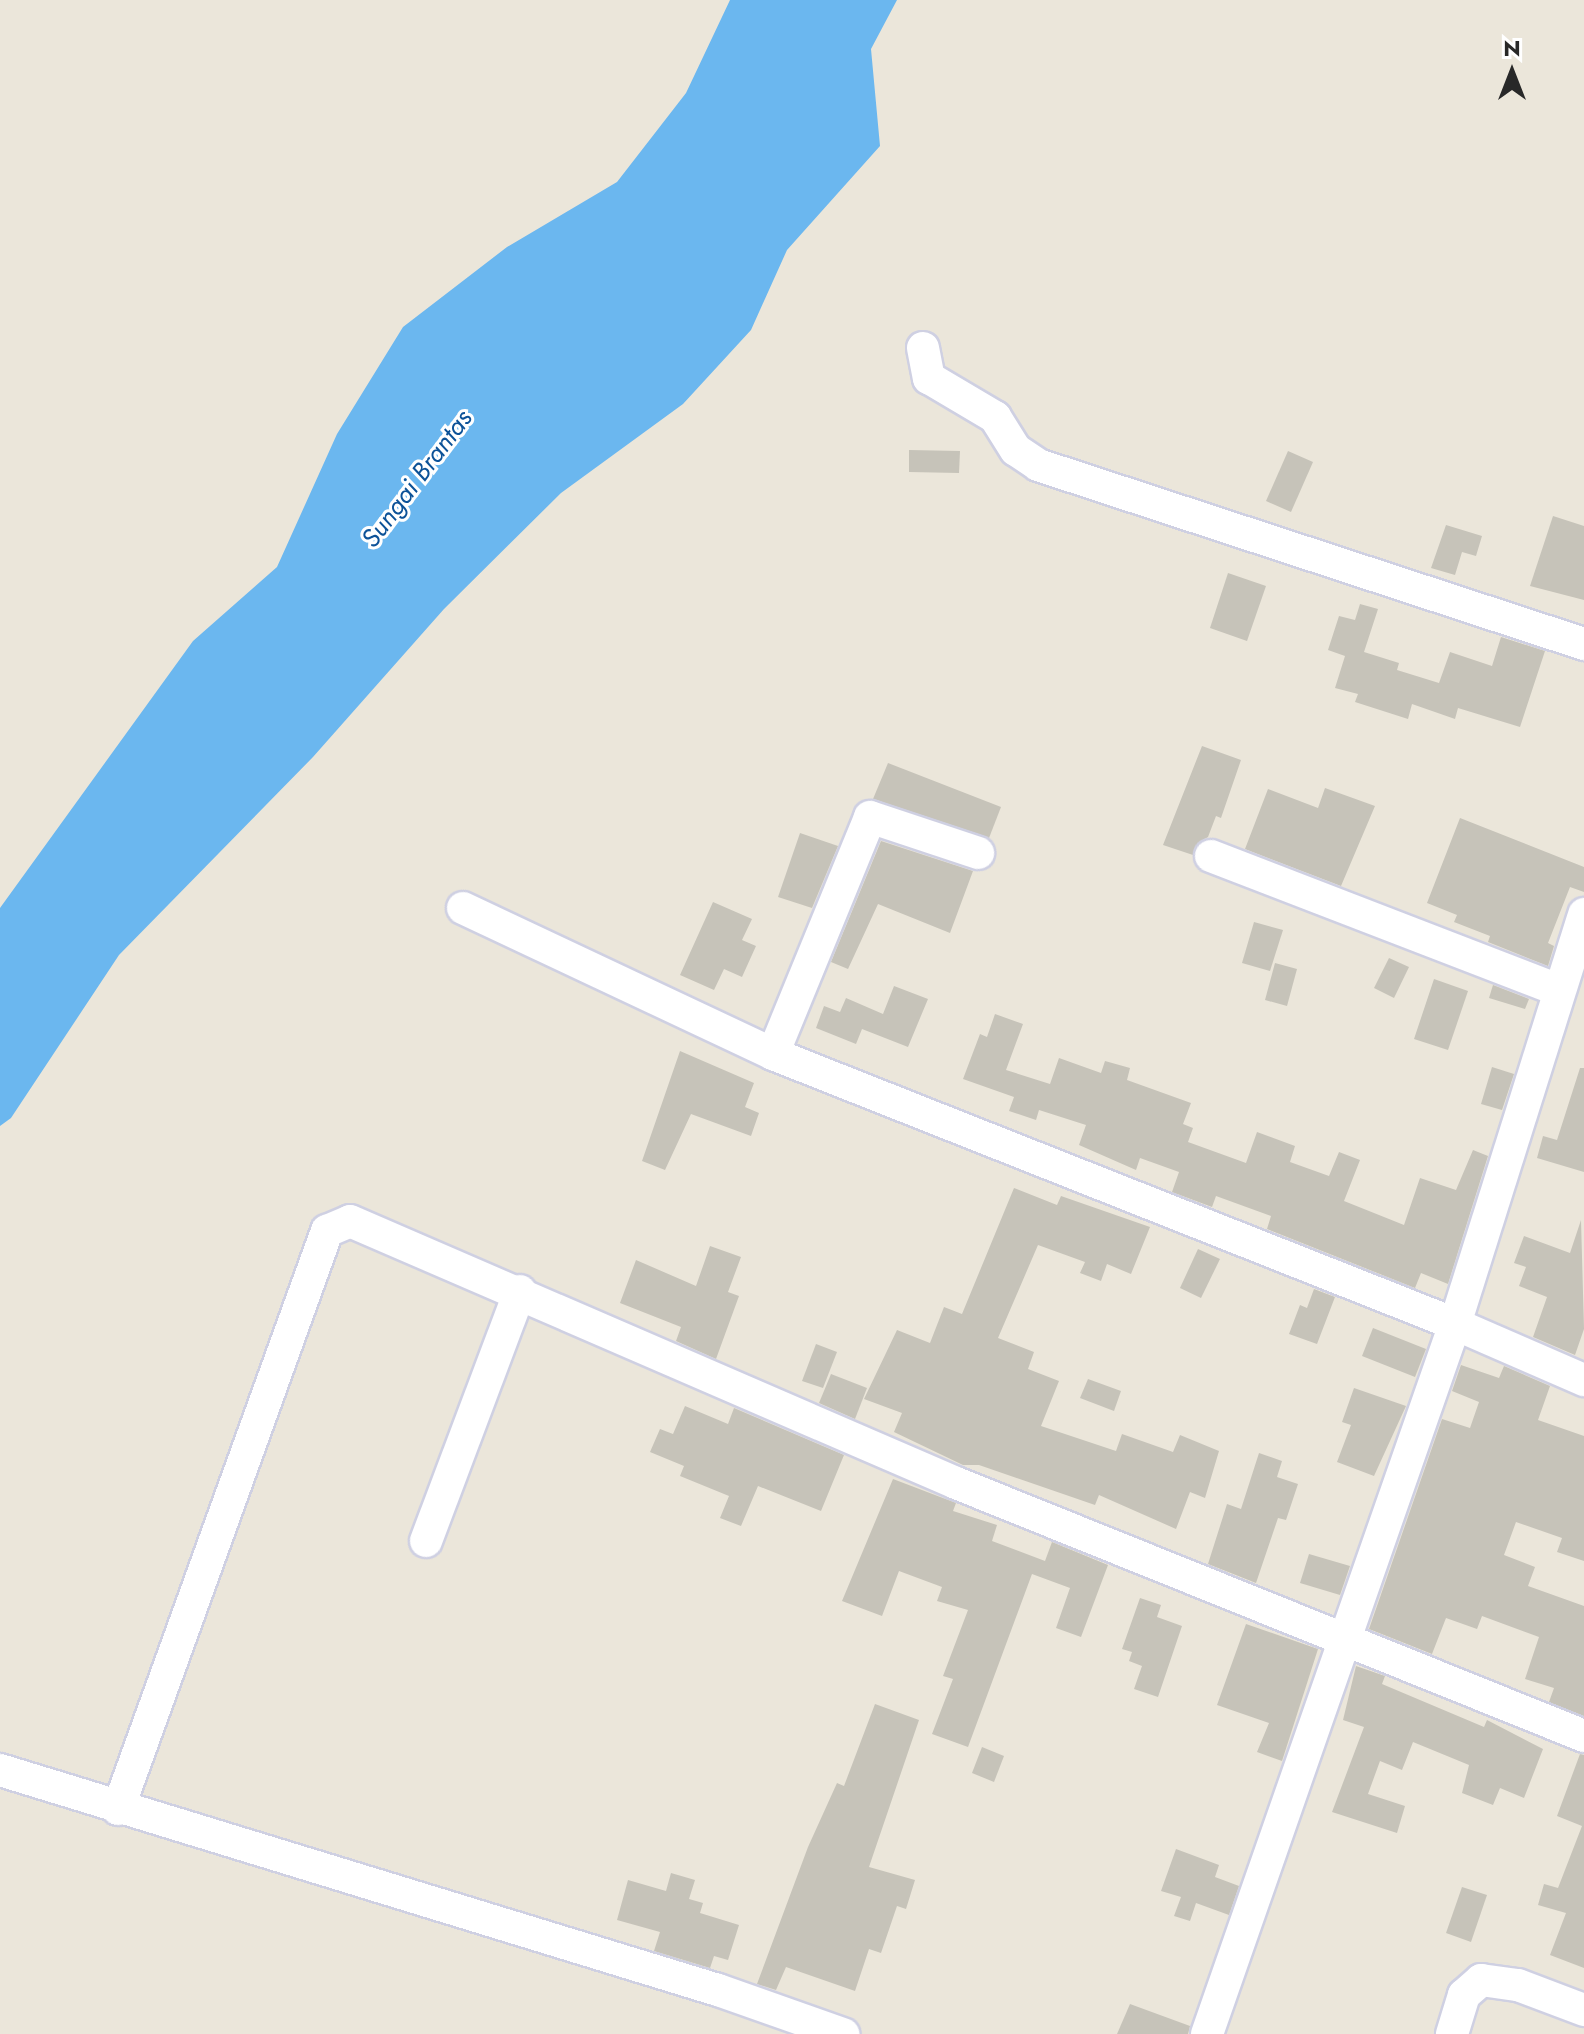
<!DOCTYPE html>
<html>
<head>
<meta charset="utf-8">
<style>
	body { margin:0 }
	#map { position:relative; width:1584px; height:2034px; overflow:hidden; background:#ebe6da; font-family:Jost,sans-serif }
	div>[style] { position:absolute }
	[style*='--x'] { left:calc(var(--x)*1px); top:calc(var(--y)*1px); width:calc(var(--w)*1px); rotate:calc(var(--a)*1deg) }
	.water>* { inset:0; background:#6bb7ef }
	.building>* { inset:0; background:#c6c3b9 }
	.roads { filter:drop-shadow(2px 0 #cfd0e2) drop-shadow(-2px 0 #cfd0e2) drop-shadow(0 2px #cfd0e2) drop-shadow(0 -2px #cfd0e2) }
	.minor>* { height:32px; margin:-16px; padding:0 16px; transform-origin:16px; border-radius:16px; background:#fff }
	span { translate:-50% -50%; white-space:nowrap; text-align:center; line-height:1.15; -webkit-text-stroke:6px #fff; paint-order:stroke }
	.water-label { font-size:26px; color:#0c5298; font-style:italic }
	.north { position:absolute; left:1472px; top:32px; width:80px; height:80px; -webkit-text-stroke:6px #fff; paint-order:stroke; rotate:0deg; font-size:22px; font-weight:700; line-height:32px; text-align:center; color:#282828 }
	.north::after { content:''; display:block; margin:auto; width:28px; height:36px; background:#282828; clip-path:polygon(50% 0,100% 100%,50% 72%,0 100%) }
</style>
</head>
<body>
<div id="map">
	<div class="water">
		<i style="clip-path:polygon(730px 0,897px 0,871px 49px,880px 146px,787px 250px,751px 330px,683px 404px,561px 493px,444px 609px,313px 757px,119px 955px,11px 1118px,0 1126px,0 908px,193px 641px,277px 567px,337px 434px,403px 327px,507px 247px,617px 182px,686px 93px)"></i>
	</div>
	<div class="building">
		<i style="clip-path:polygon(909px 450px,960px 451px,959px 473px,909px 472px)"></i>
		<i style="clip-path:polygon(1288px 451px,1313px 462px,1291px 512px,1266px 501px)"></i>
		<i style="clip-path:polygon(1553px 516px,1584px 526px,1584px 600px,1530px 586px)"></i>
		<i style="clip-path:polygon(1446px 525px,1482px 536px,1476px 556px,1462px 552px,1455px 575px,1431px 568px)"></i>
		<i style="clip-path:polygon(1228px 573px,1266px 586px,1247px 641px,1210px 628px)"></i>
		<i style="clip-path:polygon(1360px 604px,1378px 609px,1364px 652px,1399px 663px,1397px 670px,1439px 683px,1450px 652px,1492px 666px,1501px 637px,1545px 651px,1520px 727px,1458px 708px,1455px 719px,1412px 704px,1408px 719px,1355px 702px,1358px 694px,1335px 688px,1345px 656px,1328px 650px,1339px 616px,1355px 620px)"></i>
		<i style="clip-path:polygon(1202px 746px,1241px 760px,1221px 818px,1216px 816px,1208px 837px,1199px 842px,1193px 855px,1163px 845px)"></i>
		<i style="clip-path:polygon(888px 763px,1001px 807px,989px 838px,873px 799px)"></i>
		<i style="clip-path:polygon(1325px 788px,1375px 806px,1341px 886px,1245px 849px,1268px 789px,1318px 808px)"></i>
		<i style="clip-path:polygon(1460px 818px,1584px 867px,1584px 892px,1570px 887px,1548px 943px,1554px 946px,1548px 966px,1488px 942px,1490px 936px,1454px 922px,1457px 915px,1427px 903px)"></i>
		<i style="clip-path:polygon(800px 833px,838px 846px,812px 908px,778px 897px)"></i>
		<i style="clip-path:polygon(881px 841px,973px 871px,950px 933px,878px 904px,848px 969px,831px 962px)"></i>
		<i style="clip-path:polygon(713px 902px,752px 919px,742px 940px,756px 946px,742px 977px,724px 969px,714px 990px,680px 975px)"></i>
		<i style="clip-path:polygon(1254px 922px,1283px 930px,1270px 971px,1242px 963px)"></i>
		<i style="clip-path:polygon(1389px 958px,1409px 967px,1394px 998px,1374px 988px)"></i>
		<i style="clip-path:polygon(1275px 963px,1297px 969px,1287px 1006px,1265px 1000px)"></i>
		<i style="clip-path:polygon(1434px 979px,1468px 991px,1448px 1050px,1414px 1039px)"></i>
		<i style="clip-path:polygon(1493px 985px,1529px 999px,1525px 1009px,1489px 998px)"></i>
		<i style="clip-path:polygon(894px 986px,928px 999px,908px 1047px,862px 1029px,856px 1044px,816px 1028px,824px 1006px,840px 1012px,846px 998px,883px 1014px)"></i>
		<i style="clip-path:polygon(995px 1014px,1023px 1024px,1006px 1070px,1050px 1084px,1059px 1058px,1101px 1073px,1105px 1061px,1130px 1068px,1127px 1080px,1191px 1103px,1183px 1124px,1193px 1128px,1188px 1142px,1246px 1163px,1257px 1132px,1295px 1146px,1290px 1162px,1329px 1176px,1339px 1152px,1360px 1160px,1344px 1201px,1404px 1225px,1420px 1178px,1456px 1190px,1473px 1150px,1488px 1156px,1448px 1284px,1421px 1273px,1415px 1288px,1267px 1229px,1271px 1216px,1216px 1196px,1212px 1207px,1172px 1192px,1179px 1172px,1140px 1158px,1136px 1170px,1079px 1145px,1086px 1125px,1039px 1110px,1036px 1120px,1009px 1111px,1014px 1097px,963px 1079px,980px 1034px,987px 1037px)"></i>
		<i style="clip-path:polygon(680px 1051px,754px 1083px,745px 1107px,759px 1113px,751px 1136px,691px 1114px,665px 1170px,642px 1161px)"></i>
		<i style="clip-path:polygon(1492px 1067px,1514px 1074px,1502px 1110px,1481px 1104px)"></i>
		<i style="clip-path:polygon(1580px 1068px,1584px 1068px,1584px 1172px,1537px 1158px,1543px 1136px,1557px 1140px)"></i>
		<i style="clip-path:polygon(1014px 1188px,1057px 1205px,1061px 1196px,1150px 1227px,1131px 1274px,1107px 1264px,1101px 1281px,1080px 1273px,1085px 1262px,1038px 1245px,998px 1338px,1034px 1352px,1028px 1369px,1059px 1381px,1041px 1426px,1116px 1451px,1122px 1434px,1173px 1452px,1180px 1435px,1219px 1451px,1205px 1498px,1190px 1492px,1176px 1529px,1099px 1495px,1095px 1505px,979px 1465px,963px 1465px,894px 1432px,902px 1413px,864px 1399px,897px 1330px,930px 1343px,944px 1307px,962px 1314px)"></i>
		<i style="clip-path:polygon(1581px 1220px,1584px 1329px,1575px 1355px,1533px 1337px,1547px 1297px,1519px 1286px,1526px 1267px,1514px 1263px,1524px 1236px,1570px 1253px)"></i>
		<i style="clip-path:polygon(710px 1246px,741px 1257px,728px 1292px,739px 1296px,716px 1359px,676px 1341px,681px 1327px,620px 1303px,636px 1260px,696px 1286px)"></i>
		<i style="clip-path:polygon(1198px 1249px,1220px 1259px,1201px 1298px,1180px 1288px)"></i>
		<i style="clip-path:polygon(1314px 1289px,1335px 1297px,1317px 1344px,1289px 1334px,1300px 1305px,1307px 1308px)"></i>
		<i style="clip-path:polygon(1373px 1328px,1426px 1349px,1415px 1377px,1362px 1356px)"></i>
		<i style="clip-path:polygon(816px 1344px,837px 1352px,823px 1388px,802px 1381px)"></i>
		<i style="clip-path:polygon(1461px 1365px,1499px 1378px,1504px 1366px,1550px 1386px,1538px 1420px,1584px 1436px,1584px 1561px,1557px 1552px,1562px 1538px,1516px 1522px,1504px 1555px,1535px 1567px,1528px 1586px,1584px 1606px,1584px 1716px,1549px 1702px,1554px 1688px,1525px 1679px,1539px 1637px,1482px 1616px,1477px 1629px,1446px 1618px,1432px 1654px,1369px 1629px,1442px 1419px,1470px 1428px,1479px 1402px,1452px 1391px)"></i>
		<i style="clip-path:polygon(831px 1374px,867px 1388px,855px 1419px,819px 1403px)"></i>
		<i style="clip-path:polygon(1088px 1379px,1121px 1391px,1114px 1411px,1080px 1398px)"></i>
		<i style="clip-path:polygon(1354px 1388px,1406px 1406px,1374px 1476px,1337px 1462px,1351px 1425px,1342px 1422px)"></i>
		<i style="clip-path:polygon(685px 1406px,728px 1424px,734px 1408px,844px 1455px,821px 1511px,758px 1486px,741px 1526px,720px 1518px,729px 1496px,680px 1476px,684px 1466px,650px 1452px,660px 1429px,673px 1434px)"></i>
		<i style="clip-path:polygon(1259px 1453px,1282px 1461px,1277px 1477px,1298px 1484px,1286px 1520px,1278px 1518px,1256px 1583px,1208px 1564px,1227px 1504px,1241px 1509px)"></i>
		<i style="clip-path:polygon(893px 1479px,956px 1503px,953px 1511px,997px 1525px,992px 1541px,1045px 1561px,1052px 1542px,1108px 1565px,1081px 1637px,1056px 1628px,1070px 1588px,1032px 1574px,968px 1747px,932px 1734px,953px 1679px,943px 1676px,968px 1610px,937px 1601px,942px 1587px,899px 1571px,882px 1616px,842px 1601px)"></i>
		<i style="clip-path:polygon(1309px 1554px,1350px 1566px,1340px 1595px,1300px 1583px)"></i>
		<i style="clip-path:polygon(1140px 1598px,1161px 1605px,1157px 1617px,1182px 1626px,1158px 1697px,1134px 1689px,1142px 1666px,1129px 1661px,1132px 1652px,1122px 1649px)"></i>
		<i style="clip-path:polygon(1246px 1624px,1318px 1649px,1282px 1761px,1257px 1752px,1269px 1723px,1217px 1705px)"></i>
		<i style="clip-path:polygon(1356px 1666px,1385px 1676px,1382px 1684px,1484px 1727px,1487px 1720px,1543px 1749px,1524px 1798px,1500px 1788px,1493px 1805px,1462px 1793px,1469px 1765px,1413px 1742px,1402px 1770px,1380px 1761px,1368px 1794px,1405px 1806px,1397px 1833px,1332px 1812px,1364px 1727px,1343px 1720px)"></i>
		<i style="clip-path:polygon(875px 1704px,919px 1720px,869px 1867px,915px 1880px,906px 1909px,897px 1906px,881px 1953px,869px 1949px,855px 1991px,786px 1967px,776px 1990px,757px 1984px,808px 1847px,837px 1783px,844px 1786px)"></i>
		<i style="clip-path:polygon(982px 1747px,1004px 1756px,994px 1782px,972px 1773px)"></i>
		<i style="clip-path:polygon(1580px 1754px,1584px 1755px,1584px 1968px,1550px 1955px,1566px 1913px,1538px 1905px,1544px 1884px,1558px 1888px,1582px 1826px,1557px 1816px)"></i>
		<i style="clip-path:polygon(1176px 1849px,1219px 1865px,1215px 1877px,1239px 1886px,1229px 1915px,1196px 1903px,1190px 1921px,1174px 1916px,1181px 1897px,1161px 1891px)"></i>
		<i style="clip-path:polygon(671px 1873px,695px 1880px,689px 1899px,703px 1903px,700px 1913px,739px 1925px,728px 1960px,714px 1956px,710px 1968px,654px 1951px,660px 1932px,617px 1920px,628px 1880px,666px 1891px)"></i>
		<i style="clip-path:polygon(1462px 1887px,1487px 1895px,1471px 1942px,1446px 1933px)"></i>
		<i style="clip-path:polygon(1130px 2004px,1190px 2026px,1188px 2034px,1117px 2034px)"></i>
	</div>
	<div class="roads">
		<div class="minor">
			<i style="--x:923;--y:348;--w:31;--a:79"></i>
			<i style="--x:929;--y:378;--w:77;--a:30.6"></i>
			<i style="--x:995;--y:417;--w:39;--a:58"></i>
			<i style="--x:1016;--y:450;--w:27;--a:34"></i>
			<i style="--x:1038;--y:465;--w:575;--a:18.15"></i>
			<i style="--x:1211;--y:856;--w:372;--a:21.1"></i>
			<i style="--x:463;--y:908;--w:343;--a:25.2"></i>
			<i style="--x:773;--y:1054;--w:734;--a:21.6"></i>
			<i style="--x:1455;--y:1324;--w:141;--a:23.5"></i>
			<i style="--x:773;--y:1054;--w:256;--a:-67.7"></i>
			<i style="--x:870;--y:817;--w:114;--a:18.4"></i>
			<i style="--x:426;--y:1541;--w:267;--a:-69.4"></i>
			<i style="--x:0;--y:1770;--w:751;--a:17.04"></i>
			<i style="--x:718;--y:1990;--w:133;--a:19.4"></i>
			<i style="--x:118;--y:1809;--w:615;--a:-70.12"></i>
			<i style="--x:327;--y:1231;--w:25;--a:-23"></i>
			<i style="--x:350;--y:1221;--w:660;--a:23.38"></i>
			<i style="--x:956;--y:1483;--w:677;--a:21.94"></i>
			<i style="--x:1207;--y:2034;--w:752;--a:-70.75"></i>
			<i style="--x:1455;--y:1324;--w:430;--a:-72.5"></i>
			<i style="--x:1452;--y:2034;--w:41;--a:-72.9"></i>
			<i style="--x:1464;--y:1995;--w:23;--a:-41"></i>
			<i style="--x:1481;--y:1980;--w:37;--a:8"></i>
			<i style="--x:1518;--y:1985;--w:71;--a:20.7"></i>
		</div>
	</div>
	<div class="water-label">
		<span style="left:417px;top:479px;rotate:-53deg">Sungai Brantas</span>
	</div>
	<div class="north">N</div>
</div>
</body>
</html>
